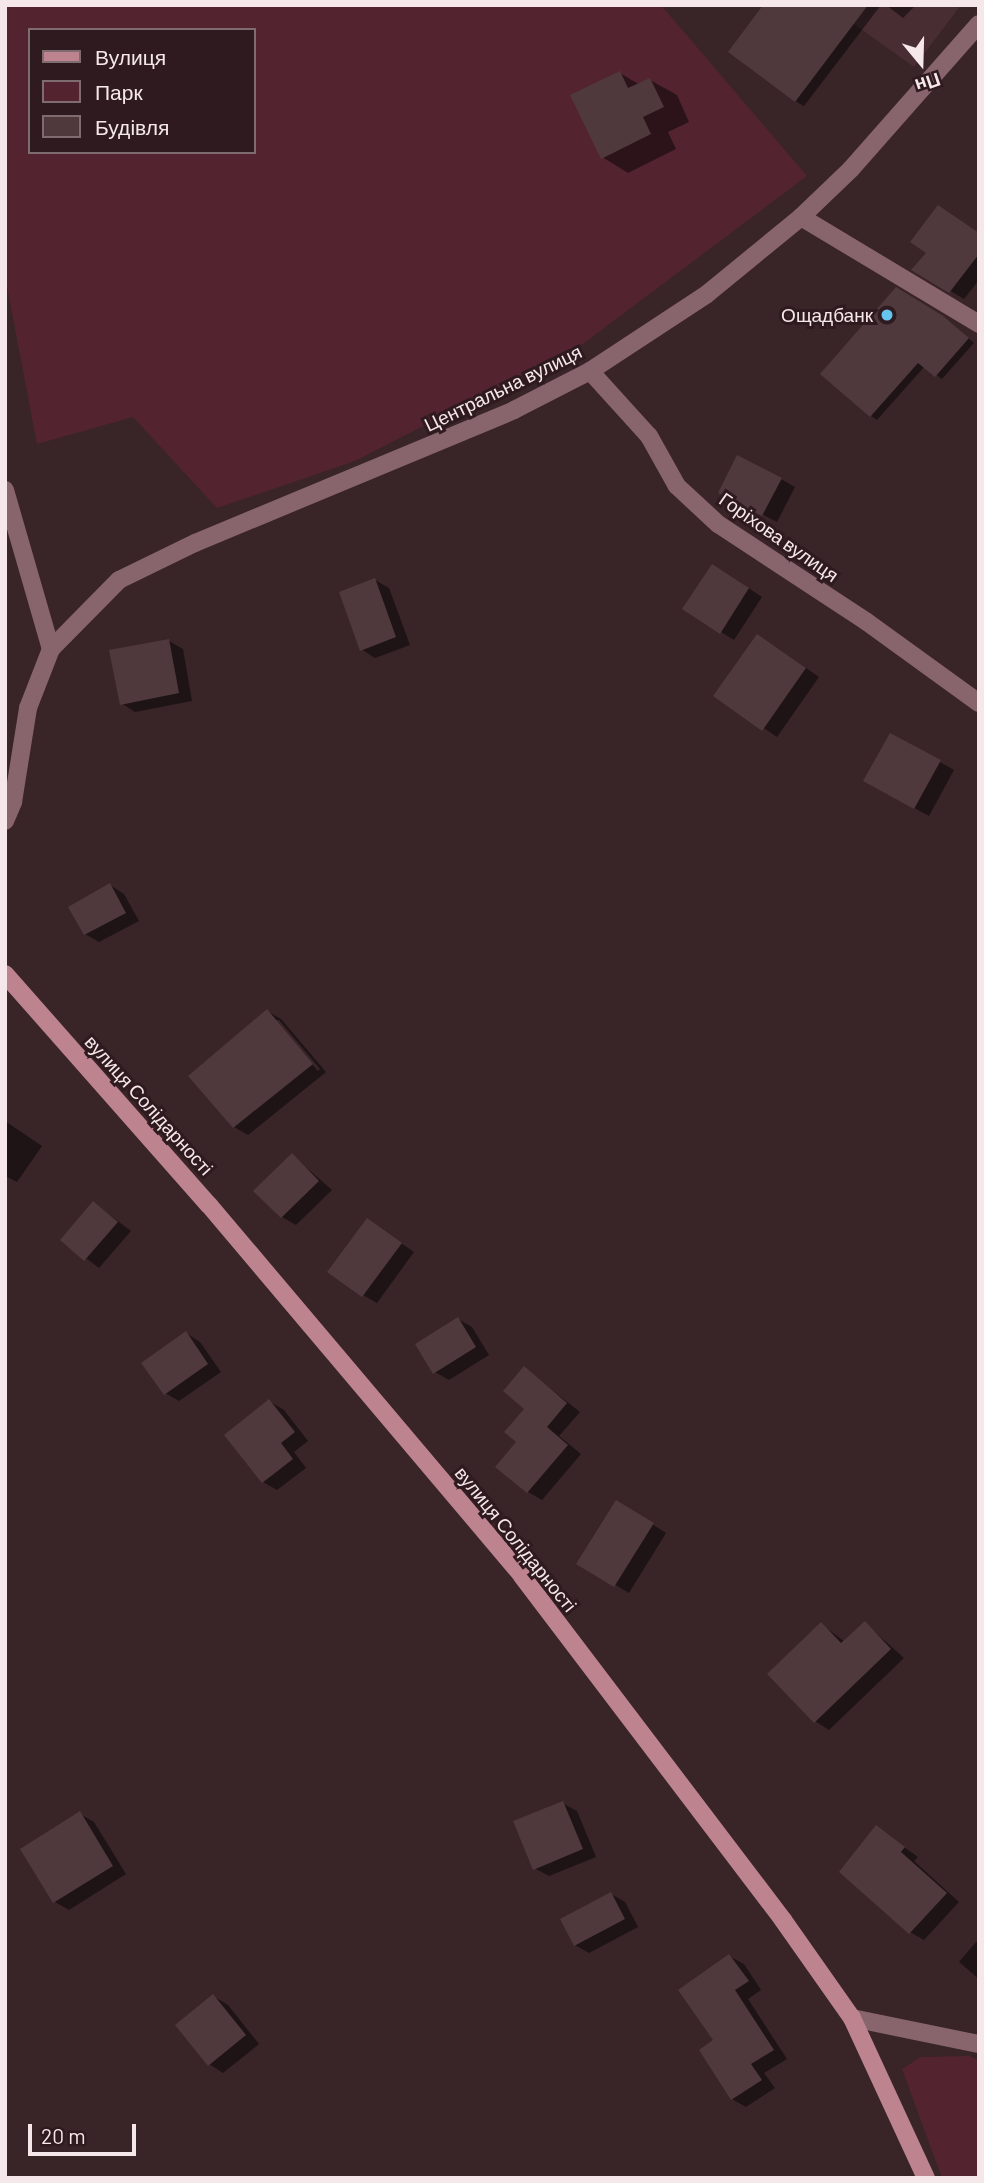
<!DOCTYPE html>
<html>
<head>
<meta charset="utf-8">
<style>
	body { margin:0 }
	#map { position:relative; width:984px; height:2183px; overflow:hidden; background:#392428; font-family:Barlow,sans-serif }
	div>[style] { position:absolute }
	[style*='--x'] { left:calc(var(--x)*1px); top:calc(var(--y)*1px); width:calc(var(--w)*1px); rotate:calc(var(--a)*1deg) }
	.built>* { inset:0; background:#482d33 }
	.green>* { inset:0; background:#532430 }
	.shadow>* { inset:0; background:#0007 }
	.building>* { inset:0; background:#4f393d }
	.service>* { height:18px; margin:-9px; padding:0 9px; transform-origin:9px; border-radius:9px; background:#88646c }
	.minor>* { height:18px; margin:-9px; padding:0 9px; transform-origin:9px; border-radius:9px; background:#88646c }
	.tertiary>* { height:18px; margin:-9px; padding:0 9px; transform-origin:9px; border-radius:9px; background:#88646c }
	.secondary>* { height:18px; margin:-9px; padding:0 9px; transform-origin:9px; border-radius:9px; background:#bd8490 }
	.dots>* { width:19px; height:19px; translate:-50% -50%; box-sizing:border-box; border:4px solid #2e1a1f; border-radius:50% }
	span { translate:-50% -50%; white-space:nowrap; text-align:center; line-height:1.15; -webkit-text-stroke:6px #2e1a1f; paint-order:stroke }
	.poi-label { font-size:19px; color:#f6e8ea }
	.right { translate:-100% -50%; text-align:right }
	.street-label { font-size:19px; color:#f6e8ea }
	.frame { position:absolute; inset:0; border:7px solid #f6e8ea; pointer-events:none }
	.legend { position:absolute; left:28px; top:28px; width:228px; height:126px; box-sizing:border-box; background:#2e1a1f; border:2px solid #7e6c70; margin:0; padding:9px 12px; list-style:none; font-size:21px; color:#f6e8ea }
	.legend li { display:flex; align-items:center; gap:14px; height:35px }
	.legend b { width:35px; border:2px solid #7e6c70 }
	.north { position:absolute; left:886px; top:28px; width:70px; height:70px; -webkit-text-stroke:5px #2e1a1f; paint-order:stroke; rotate:161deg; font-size:19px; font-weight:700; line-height:28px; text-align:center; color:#f6e8ea }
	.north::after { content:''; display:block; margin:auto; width:24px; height:32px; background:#f6e8ea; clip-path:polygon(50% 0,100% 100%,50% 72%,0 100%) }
	.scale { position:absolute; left:28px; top:2124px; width:108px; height:32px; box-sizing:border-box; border:4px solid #f6e8ea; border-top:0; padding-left:9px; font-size:21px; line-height:24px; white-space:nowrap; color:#f6e8ea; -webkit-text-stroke:5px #2e1a1f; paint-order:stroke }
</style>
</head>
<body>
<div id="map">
	<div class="built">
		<i style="clip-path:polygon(827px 5px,961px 5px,914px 67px)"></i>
	</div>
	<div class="green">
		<i style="clip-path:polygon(evenodd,5px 5px,661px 5px,807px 176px,584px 343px,355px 461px,217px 508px,133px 417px,37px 444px,5px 276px,5px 5px,30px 30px,254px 30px,254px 152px,30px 152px,30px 30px)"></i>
		<i style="clip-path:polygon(970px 2056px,979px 2061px,979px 2178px,942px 2178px,902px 2069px,921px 2057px)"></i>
	</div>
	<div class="shadow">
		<i style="clip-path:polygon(827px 5px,881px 5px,804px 106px,795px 101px)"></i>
		<i style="clip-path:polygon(886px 5px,916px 5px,903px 18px)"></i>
		<i style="clip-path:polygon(620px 73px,640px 85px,650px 80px,677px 95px,689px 122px,668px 132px,676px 149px,628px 173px,602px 157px)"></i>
		<i style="clip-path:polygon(979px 234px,979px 280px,964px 299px,914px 269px,929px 252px)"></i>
		<i style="clip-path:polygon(896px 289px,950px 322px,974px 343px,942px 379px,925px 366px,877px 420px,871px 416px)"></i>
		<i style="clip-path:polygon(781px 479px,795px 487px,777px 522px,734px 500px)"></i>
		<i style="clip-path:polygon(727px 574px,762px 597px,734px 640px,721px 632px)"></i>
		<i style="clip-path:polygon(375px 580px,389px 588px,410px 645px,375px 658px,361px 649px)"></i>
		<i style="clip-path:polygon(169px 641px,183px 649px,192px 701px,135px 712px,121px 703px)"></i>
		<i style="clip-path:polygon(771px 644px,819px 677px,777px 737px,715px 695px)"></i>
		<i style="clip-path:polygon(940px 762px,954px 770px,929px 816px,865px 781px)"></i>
		<i style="clip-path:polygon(110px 885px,124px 894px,139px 921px,99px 942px,85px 934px)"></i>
		<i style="clip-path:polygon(evenodd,267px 1011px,281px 1019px,326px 1072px,248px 1135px,234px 1127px,267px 1011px,274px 1020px,279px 1020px,320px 1069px,318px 1071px,274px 1020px)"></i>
		<i style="clip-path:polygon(5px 1121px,42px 1146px,17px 1182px,5px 1176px)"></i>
		<i style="clip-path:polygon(292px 1155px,332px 1190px,296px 1225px,282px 1217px)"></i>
		<i style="clip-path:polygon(94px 1203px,131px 1231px,99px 1268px,62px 1240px)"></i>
		<i style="clip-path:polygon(367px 1220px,414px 1252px,377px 1303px,363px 1295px)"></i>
		<i style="clip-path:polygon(458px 1319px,472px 1327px,489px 1355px,449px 1380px,435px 1372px)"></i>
		<i style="clip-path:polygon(186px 1333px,200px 1342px,221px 1372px,179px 1401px,165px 1393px)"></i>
		<i style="clip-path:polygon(524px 1368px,580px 1412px,559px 1436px,581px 1454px,542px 1500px,528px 1492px,518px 1442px,526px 1409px)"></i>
		<i style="clip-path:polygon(269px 1401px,284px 1410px,308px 1441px,294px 1452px,306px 1468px,277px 1490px,263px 1482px)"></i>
		<i style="clip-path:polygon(630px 1510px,666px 1533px,629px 1593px,579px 1563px)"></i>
		<i style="clip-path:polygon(865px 1623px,904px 1658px,829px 1730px,815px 1721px,821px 1624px,845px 1642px)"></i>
		<i style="clip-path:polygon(562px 1803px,577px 1811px,596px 1857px,549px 1876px,534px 1868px)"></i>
		<i style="clip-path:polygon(80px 1814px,94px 1822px,126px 1874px,69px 1910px,55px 1902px)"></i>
		<i style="clip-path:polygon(877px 1828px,918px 1857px,914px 1861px,959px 1902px,924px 1940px,910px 1932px)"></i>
		<i style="clip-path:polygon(611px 1894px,625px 1902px,638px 1927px,589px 1953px,575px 1945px)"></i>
		<i style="clip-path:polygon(976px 1942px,979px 1943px,979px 1979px,959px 1962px)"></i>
		<i style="clip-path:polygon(729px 1956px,744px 1964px,761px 1990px,748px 1999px,787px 2059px,764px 2073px,775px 2088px,746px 2107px,732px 2099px,716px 2041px)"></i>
		<i style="clip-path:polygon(213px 1996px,228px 2005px,259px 2044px,223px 2073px,209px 2064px)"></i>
	</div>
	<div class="building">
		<i style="clip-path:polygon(763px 5px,868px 5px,795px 102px,728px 52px)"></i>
		<i style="clip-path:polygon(620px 71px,628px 88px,650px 78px,664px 107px,643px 117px,651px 134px,601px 159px,570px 95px)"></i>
		<i style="clip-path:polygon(938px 205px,979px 233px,979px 254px,949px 293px,911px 270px,926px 253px,910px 242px)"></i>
		<i style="clip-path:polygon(896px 287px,943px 316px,969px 338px,935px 377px,918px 363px,870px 417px,820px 374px)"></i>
		<i style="clip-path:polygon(737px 455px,782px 478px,762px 516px,718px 493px)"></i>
		<i style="clip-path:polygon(712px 564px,749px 588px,720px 634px,682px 609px)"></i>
		<i style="clip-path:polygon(375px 578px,396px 637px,360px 651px,339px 592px)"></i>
		<i style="clip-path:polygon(757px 634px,806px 668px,762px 731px,713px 696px)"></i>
		<i style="clip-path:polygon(169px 639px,179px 693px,120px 705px,109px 650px)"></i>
		<i style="clip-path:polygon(890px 733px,941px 760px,914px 809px,863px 781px)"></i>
		<i style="clip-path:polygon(110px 883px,126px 913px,84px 935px,68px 907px)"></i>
		<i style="clip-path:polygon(267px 1009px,313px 1064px,233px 1128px,188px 1076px)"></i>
		<i style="clip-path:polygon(292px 1153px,319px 1181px,281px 1218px,253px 1191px)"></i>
		<i style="clip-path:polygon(93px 1201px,118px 1222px,84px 1261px,60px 1240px)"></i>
		<i style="clip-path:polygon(367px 1218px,402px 1243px,362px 1297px,327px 1272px)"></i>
		<i style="clip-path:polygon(458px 1317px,476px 1347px,433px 1374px,415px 1344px)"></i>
		<i style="clip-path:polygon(186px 1331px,208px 1364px,164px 1395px,141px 1363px)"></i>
		<i style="clip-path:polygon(524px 1366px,567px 1403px,547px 1427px,568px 1445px,527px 1493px,495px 1467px,516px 1442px,504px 1432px,524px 1409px,503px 1391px)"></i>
		<i style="clip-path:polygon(269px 1399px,295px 1432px,281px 1443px,293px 1459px,262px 1483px,224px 1435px)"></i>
		<i style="clip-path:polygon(616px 1500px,654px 1523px,614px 1587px,576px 1564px)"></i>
		<i style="clip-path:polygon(865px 1621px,891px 1649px,814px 1723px,767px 1674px,821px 1622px,841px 1643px)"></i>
		<i style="clip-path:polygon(563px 1801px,583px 1849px,533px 1870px,513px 1821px)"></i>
		<i style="clip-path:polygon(80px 1811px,113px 1866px,53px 1903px,20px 1849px)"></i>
		<i style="clip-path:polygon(876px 1825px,905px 1847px,901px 1852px,947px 1893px,909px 1934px,839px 1872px)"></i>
		<i style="clip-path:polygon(611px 1892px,625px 1919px,574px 1946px,560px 1919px)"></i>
		<i style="clip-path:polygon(729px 1954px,749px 1981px,735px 1990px,774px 2050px,751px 2064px,762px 2080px,731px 2100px,699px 2050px,713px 2040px,678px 1990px)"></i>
		<i style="clip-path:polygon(213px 1994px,246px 2035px,208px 2066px,175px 2025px)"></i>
	</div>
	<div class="service">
		<i style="--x:801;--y:217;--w:208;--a:31"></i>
	</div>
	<div class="minor">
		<i style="--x:590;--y:371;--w:88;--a:47.8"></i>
		<i style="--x:649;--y:436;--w:57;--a:60.8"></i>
		<i style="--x:677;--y:486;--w:56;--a:42.8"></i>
		<i style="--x:718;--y:524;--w:178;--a:33.3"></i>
		<i style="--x:867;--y:622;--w:138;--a:35.9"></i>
		<i style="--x:5;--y:490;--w:166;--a:73.9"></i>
		<i style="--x:852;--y:2018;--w:130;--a:11.6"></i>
	</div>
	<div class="tertiary">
		<i style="--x:5;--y:821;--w:21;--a:-67"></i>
		<i style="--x:13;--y:802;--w:95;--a:-80.9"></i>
		<i style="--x:28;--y:708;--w:63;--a:-68.7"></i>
		<i style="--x:51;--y:649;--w:97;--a:-45.4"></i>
		<i style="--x:119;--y:580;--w:85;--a:-26"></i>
		<i style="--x:195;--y:543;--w:346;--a:-22.6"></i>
		<i style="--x:514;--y:410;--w:85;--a:-27.2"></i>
		<i style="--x:590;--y:371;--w:140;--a:-33.3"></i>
		<i style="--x:707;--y:294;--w:122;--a:-39.3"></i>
		<i style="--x:801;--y:217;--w:69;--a:-43.8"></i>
		<i style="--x:851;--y:169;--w:193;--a:-48.6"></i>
	</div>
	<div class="secondary">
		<i style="--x:5;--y:974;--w:308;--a:48.6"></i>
		<i style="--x:209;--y:1205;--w:485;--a:49.8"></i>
		<i style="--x:522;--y:1576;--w:432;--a:52.8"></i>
		<i style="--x:783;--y:1920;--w:120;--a:54.9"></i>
		<i style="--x:852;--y:2018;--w:176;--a:65.2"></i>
	</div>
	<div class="dots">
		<i style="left:887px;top:315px;background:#65c5ee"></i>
	</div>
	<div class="poi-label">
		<span class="right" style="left:873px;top:315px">Ощадбанк</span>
	</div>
	<div class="street-label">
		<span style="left:503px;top:388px;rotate:-26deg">Центральна вулиця</span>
		<span style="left:779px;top:537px;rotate:35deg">Горіхова вулиця</span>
		<span style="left:149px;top:1105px;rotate:48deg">вулиця Солідарності</span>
		<span style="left:516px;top:1539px;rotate:51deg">вулиця Солідарності</span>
	</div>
	<div class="frame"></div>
	<ul class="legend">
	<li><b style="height:9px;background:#bd8490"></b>Вулиця</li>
	<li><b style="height:19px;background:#532430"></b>Парк</li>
	<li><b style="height:19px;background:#4f393d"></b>Будівля</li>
	</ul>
	<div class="north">Пн</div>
	<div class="scale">20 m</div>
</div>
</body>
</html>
